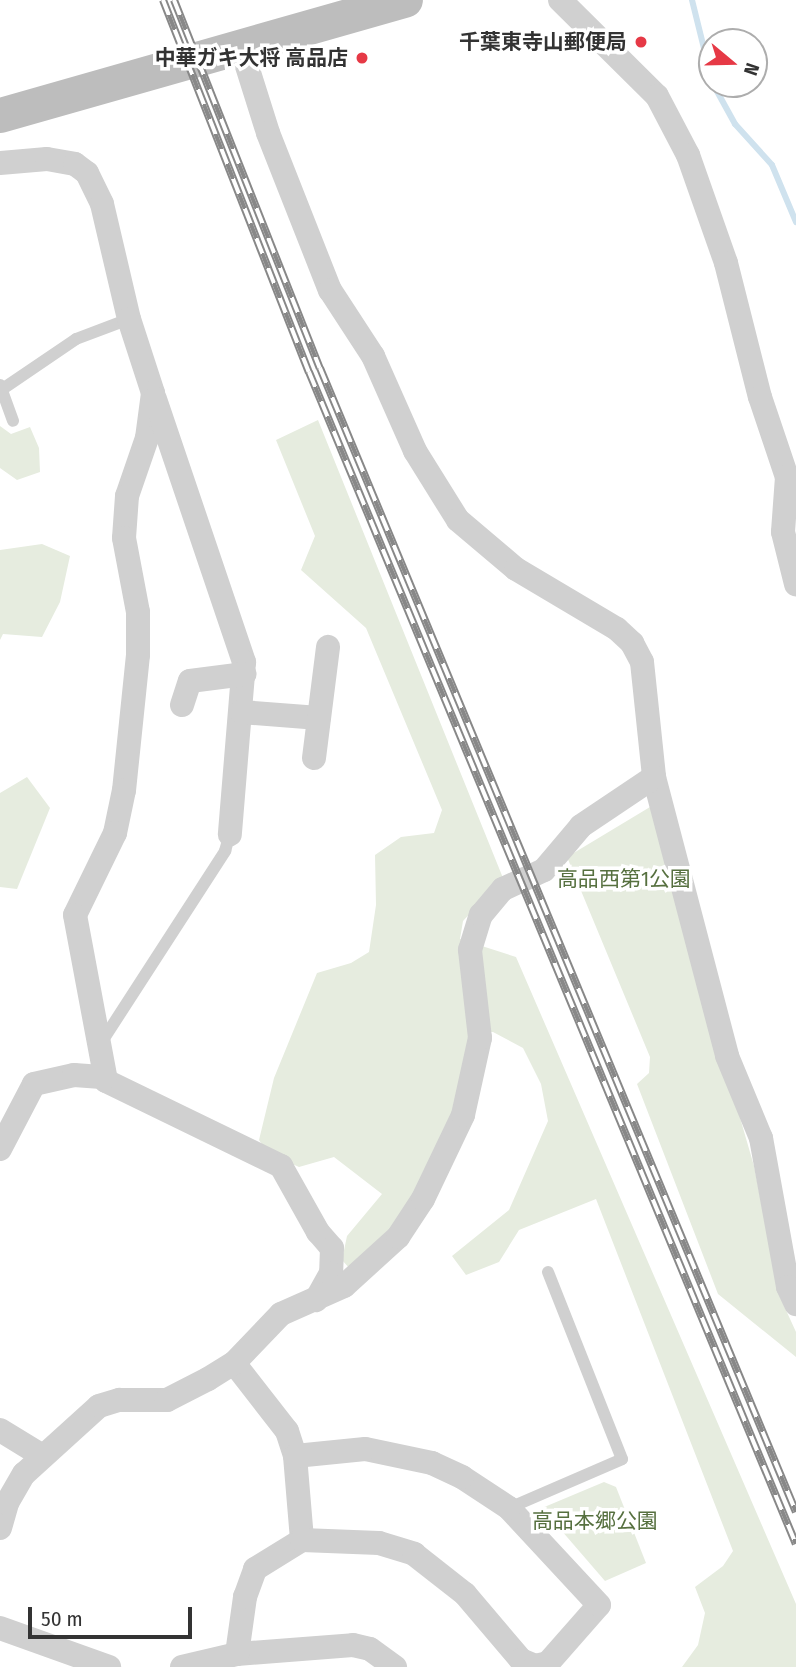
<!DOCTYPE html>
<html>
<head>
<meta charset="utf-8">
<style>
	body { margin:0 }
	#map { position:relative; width:796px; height:1667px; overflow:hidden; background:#fff; font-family:"Fira Sans Condensed","Noto Sans JP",sans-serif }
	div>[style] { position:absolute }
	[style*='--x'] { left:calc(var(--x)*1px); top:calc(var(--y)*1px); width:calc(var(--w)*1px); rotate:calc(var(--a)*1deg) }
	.green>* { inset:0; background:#e6ecdf }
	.stream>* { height:6px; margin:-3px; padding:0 3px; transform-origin:3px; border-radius:3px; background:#cfe2ee }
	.lane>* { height:12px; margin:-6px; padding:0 6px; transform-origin:6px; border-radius:6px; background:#d0d0d0 }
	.street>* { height:24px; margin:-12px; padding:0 12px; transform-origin:12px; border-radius:12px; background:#d0d0d0 }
	.secondary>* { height:35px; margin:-17.5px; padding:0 17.5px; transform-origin:17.5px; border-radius:17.5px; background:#bdbdbd }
	.rail>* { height:8px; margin-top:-4px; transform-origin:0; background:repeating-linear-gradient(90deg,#fff 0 16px,#888 0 32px); box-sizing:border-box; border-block:2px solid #888 }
	.dots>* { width:19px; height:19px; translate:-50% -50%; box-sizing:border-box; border:4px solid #fff; border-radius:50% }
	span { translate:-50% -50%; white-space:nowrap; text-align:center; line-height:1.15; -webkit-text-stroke:7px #fff; paint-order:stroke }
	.poi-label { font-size:21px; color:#333; font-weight:700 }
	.right { translate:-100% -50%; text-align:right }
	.park-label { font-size:21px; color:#56703f }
	.north { position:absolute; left:698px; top:28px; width:70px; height:70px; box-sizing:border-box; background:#fff; border:2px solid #adadad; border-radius:50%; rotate:109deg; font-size:19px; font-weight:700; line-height:28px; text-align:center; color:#333 }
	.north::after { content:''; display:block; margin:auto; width:24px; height:32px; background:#e63946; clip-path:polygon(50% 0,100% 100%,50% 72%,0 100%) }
	.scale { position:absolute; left:28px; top:1607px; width:164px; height:32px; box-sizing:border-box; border:4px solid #333; border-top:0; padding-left:9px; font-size:21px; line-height:24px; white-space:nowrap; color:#333; -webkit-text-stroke:5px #fff; paint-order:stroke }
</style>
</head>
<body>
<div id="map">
	<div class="green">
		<i style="clip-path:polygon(318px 420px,503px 878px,463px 921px,460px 939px,516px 957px,796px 1604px,796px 1667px,682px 1667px,698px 1645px,705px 1613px,695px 1587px,723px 1566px,733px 1551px,596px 1199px,519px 1230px,499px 1262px,466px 1275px,452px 1256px,509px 1210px,548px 1121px,541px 1084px,523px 1048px,493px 1032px,474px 1031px,455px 1114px,403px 1215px,350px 1269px,342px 1260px,347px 1236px,382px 1194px,334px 1157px,299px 1167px,268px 1153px,259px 1140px,274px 1078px,317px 973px,351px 963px,369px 952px,376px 905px,375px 855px,401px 837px,434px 833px,442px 810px,366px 628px,301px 570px,315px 536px,276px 440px)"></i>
		<i style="clip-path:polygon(0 426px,11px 434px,30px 427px,39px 448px,40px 472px,17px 480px,0 468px)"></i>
		<i style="clip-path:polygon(42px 544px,70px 556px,60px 602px,42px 637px,3px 634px,0 640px,0 550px)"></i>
		<i style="clip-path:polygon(27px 777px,50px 808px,17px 889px,0 887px,0 793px)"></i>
		<i style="clip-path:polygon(650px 807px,754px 1166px,780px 1297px,796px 1332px,796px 1357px,718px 1294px,637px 1084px,649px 1073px,650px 1057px,567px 857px)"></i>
		<i style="clip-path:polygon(604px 1482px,616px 1487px,646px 1563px,605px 1581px,542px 1508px)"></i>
	</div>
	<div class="stream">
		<i style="--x:692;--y:0;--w:83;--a:76.1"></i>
		<i style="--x:713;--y:84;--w:46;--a:61.2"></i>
		<i style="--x:735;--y:124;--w:55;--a:47.9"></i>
		<i style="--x:772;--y:165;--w:62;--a:67.2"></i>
	</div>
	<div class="lane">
		<i style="--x:0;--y:385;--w:38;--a:70"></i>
		<i style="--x:4;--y:388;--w:87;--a:-34.2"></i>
		<i style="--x:76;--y:339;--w:57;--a:-20.7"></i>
		<i style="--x:101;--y:1043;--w:229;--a:-57.1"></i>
		<i style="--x:225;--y:851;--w:18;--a:-74"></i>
		<i style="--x:509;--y:1508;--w:123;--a:-23.4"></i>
		<i style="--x:622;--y:1459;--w:201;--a:-111.6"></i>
	</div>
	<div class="street">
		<i style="--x:560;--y:0;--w:136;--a:44.7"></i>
		<i style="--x:657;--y:96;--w:67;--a:62.3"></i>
		<i style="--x:688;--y:155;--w:114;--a:70.6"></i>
		<i style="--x:726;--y:263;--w:138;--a:75.8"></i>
		<i style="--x:760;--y:397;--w:84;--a:71.4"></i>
		<i style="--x:787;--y:477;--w:55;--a:94.2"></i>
		<i style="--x:783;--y:532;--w:54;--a:76"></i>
		<i style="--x:240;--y:44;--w:93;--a:72.5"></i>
		<i style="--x:268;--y:133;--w:169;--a:68.5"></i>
		<i style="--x:330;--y:290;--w:79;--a:56.9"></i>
		<i style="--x:373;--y:356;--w:104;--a:66.1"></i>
		<i style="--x:415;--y:451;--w:81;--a:58.1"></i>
		<i style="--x:458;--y:520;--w:76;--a:40.2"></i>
		<i style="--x:516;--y:569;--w:117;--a:30.7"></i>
		<i style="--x:617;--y:629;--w:21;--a:43"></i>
		<i style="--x:632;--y:643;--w:21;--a:62"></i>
		<i style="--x:642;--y:662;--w:116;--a:84"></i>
		<i style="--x:654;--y:777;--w:288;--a:75.3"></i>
		<i style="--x:727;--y:1056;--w:89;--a:67.5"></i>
		<i style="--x:761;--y:1138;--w:151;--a:79.7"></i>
		<i style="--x:788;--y:1287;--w:19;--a:65"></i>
		<i style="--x:0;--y:163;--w:47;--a:-4.9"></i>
		<i style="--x:47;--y:159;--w:28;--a:10"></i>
		<i style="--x:75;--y:164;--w:15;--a:37"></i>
		<i style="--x:87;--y:173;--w:34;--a:64"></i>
		<i style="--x:102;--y:204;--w:118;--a:76.8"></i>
		<i style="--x:129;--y:319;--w:78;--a:72"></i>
		<i style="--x:153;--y:393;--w:45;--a:97.6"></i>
		<i style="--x:147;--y:438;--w:61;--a:109"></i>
		<i style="--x:127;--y:496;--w:42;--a:94.1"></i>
		<i style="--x:124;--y:538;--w:75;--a:79.3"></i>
		<i style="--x:138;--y:612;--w:43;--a:90"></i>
		<i style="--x:138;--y:655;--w:136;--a:95.9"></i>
		<i style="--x:124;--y:790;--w:44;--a:101.8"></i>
		<i style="--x:115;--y:833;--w:91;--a:116"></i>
		<i style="--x:75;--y:915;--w:169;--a:79.4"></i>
		<i style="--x:106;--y:1081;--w:195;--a:25.9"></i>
		<i style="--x:281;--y:1166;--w:76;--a:60.7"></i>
		<i style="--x:318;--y:1232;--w:21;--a:49"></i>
		<i style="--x:332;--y:1248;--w:25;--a:92"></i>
		<i style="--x:331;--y:1273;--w:31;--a:119"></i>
		<i style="--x:155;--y:399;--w:278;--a:71.3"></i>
		<i style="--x:244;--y:662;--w:173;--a:94.7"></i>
		<i style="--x:182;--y:705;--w:25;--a:-72"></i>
		<i style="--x:190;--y:681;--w:55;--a:-7.3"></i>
		<i style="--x:241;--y:712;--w:78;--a:4.4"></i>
		<i style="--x:314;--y:758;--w:112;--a:-82.8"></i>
		<i style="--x:0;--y:1149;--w:73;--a:-62.4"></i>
		<i style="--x:34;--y:1084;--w:41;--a:-12.7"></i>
		<i style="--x:74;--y:1075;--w:31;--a:4"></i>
		<i style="--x:234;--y:1363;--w:86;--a:52.1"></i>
		<i style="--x:287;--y:1431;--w:26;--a:72"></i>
		<i style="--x:295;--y:1456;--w:84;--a:85.2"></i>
		<i style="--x:0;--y:1430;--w:48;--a:31.4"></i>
		<i style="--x:0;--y:1528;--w:26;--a:-74"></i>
		<i style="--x:7;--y:1503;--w:34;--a:-60"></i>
		<i style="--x:24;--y:1474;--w:101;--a:-42.2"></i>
		<i style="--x:99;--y:1406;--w:21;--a:-17"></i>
		<i style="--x:119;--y:1400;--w:48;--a:0"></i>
		<i style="--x:167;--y:1400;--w:46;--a:-27.1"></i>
		<i style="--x:208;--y:1379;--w:31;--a:-32"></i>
		<i style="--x:234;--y:1363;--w:68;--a:-46.2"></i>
		<i style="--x:281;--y:1314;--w:69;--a:-24"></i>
		<i style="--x:344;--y:1286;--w:73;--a:-42.2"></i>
		<i style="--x:398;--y:1237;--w:45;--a:-56.7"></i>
		<i style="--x:423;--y:1199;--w:93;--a:-64.5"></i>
		<i style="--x:463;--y:1115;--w:79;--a:-77.6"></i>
		<i style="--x:480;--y:1038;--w:89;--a:-96.5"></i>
		<i style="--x:470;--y:950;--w:37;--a:-73"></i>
		<i style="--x:481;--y:915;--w:34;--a:-50"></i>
		<i style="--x:503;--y:889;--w:45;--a:-24.9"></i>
		<i style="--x:544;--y:870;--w:57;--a:-49.9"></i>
		<i style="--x:581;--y:826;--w:88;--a:-33.9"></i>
		<i style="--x:0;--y:1628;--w:116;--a:19.7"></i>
		<i style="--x:237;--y:1654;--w:116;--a:-4.4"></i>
		<i style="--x:353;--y:1645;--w:17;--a:13"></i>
		<i style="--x:370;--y:1649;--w:31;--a:36"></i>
		<i style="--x:182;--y:1667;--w:57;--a:-13.3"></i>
		<i style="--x:237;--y:1654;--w:58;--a:-82"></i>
		<i style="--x:245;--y:1597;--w:30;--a:-70"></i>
		<i style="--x:255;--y:1569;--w:55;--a:-31.7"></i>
		<i style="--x:302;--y:1540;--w:77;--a:2.2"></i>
		<i style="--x:379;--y:1543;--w:37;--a:17"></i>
		<i style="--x:414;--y:1554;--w:65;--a:38.1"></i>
		<i style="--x:465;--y:1594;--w:87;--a:49.7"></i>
		<i style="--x:521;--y:1660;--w:15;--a:23"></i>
		<i style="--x:535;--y:1666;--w:13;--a:-13"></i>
		<i style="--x:548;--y:1663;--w:77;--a:-48.7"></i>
		<i style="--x:599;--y:1605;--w:132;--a:-132.9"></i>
		<i style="--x:509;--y:1508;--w:56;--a:-146.6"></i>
		<i style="--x:462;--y:1477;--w:33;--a:-155"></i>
		<i style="--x:432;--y:1463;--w:68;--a:-168.2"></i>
		<i style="--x:365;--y:1449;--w:70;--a:174.3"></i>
	</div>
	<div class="secondary">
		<i style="--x:0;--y:115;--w:421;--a:-15.9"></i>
	</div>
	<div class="rail">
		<i style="--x:163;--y:0;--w:400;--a:68.6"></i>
		<i style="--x:309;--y:372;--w:1269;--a:67.44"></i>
		<i style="--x:174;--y:0;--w:396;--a:68.4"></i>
		<i style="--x:320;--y:368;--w:1239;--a:67.41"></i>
	</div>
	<div class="dots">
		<i style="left:641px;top:42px;background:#e63946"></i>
		<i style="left:362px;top:58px;background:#e63946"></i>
	</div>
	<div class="poi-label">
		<span class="right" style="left:627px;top:42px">千葉東寺山郵便局</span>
		<span class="right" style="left:348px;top:58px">中華ガキ大将 高品店</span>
	</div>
	<div class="park-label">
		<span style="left:624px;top:879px">高品西第1公園</span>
		<span style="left:595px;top:1521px">高品本郷公園</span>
	</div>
	<div class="north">N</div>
	<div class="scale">50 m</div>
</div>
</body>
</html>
